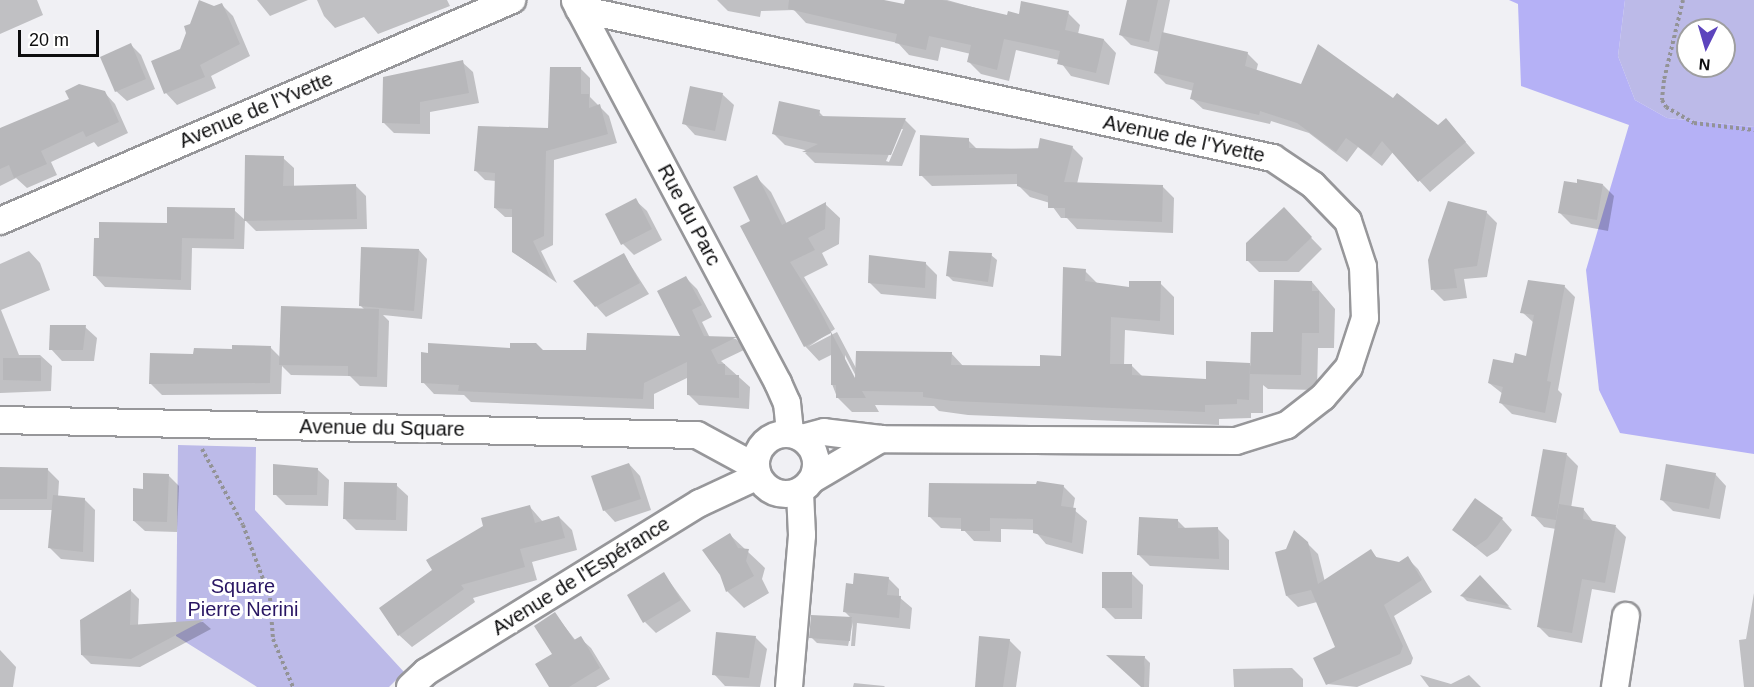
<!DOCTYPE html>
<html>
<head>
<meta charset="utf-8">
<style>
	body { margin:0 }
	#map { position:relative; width:1754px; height:687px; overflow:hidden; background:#f0f0f4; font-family:Arial,sans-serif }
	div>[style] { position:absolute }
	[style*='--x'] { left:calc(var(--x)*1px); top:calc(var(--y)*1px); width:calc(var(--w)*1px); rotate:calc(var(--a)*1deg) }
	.green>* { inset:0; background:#bcbae8 }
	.forest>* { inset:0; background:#b5b1f6 }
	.shadow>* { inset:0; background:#0003 }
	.building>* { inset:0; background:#b7b7ba }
	.path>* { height:4px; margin-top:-2px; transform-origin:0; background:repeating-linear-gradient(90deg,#939396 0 3px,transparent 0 6px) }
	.roads { filter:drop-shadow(2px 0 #97979a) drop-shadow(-2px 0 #97979a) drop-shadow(0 2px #97979a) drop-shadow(0 -2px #97979a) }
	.minor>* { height:26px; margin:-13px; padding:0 13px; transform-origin:13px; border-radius:13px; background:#fff }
	.minor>.ring { margin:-13px; padding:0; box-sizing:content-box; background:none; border:26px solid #fff; border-radius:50% }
	span { translate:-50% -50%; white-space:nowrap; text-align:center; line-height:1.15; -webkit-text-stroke:6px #fff; paint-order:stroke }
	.street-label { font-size:20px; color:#0d0d0e }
	.park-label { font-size:20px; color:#291663 }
	.north { position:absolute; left:1676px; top:18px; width:60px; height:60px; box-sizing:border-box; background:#fff; border:2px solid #9e9e9f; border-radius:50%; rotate:185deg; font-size:16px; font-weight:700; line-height:24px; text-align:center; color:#0d0d0e }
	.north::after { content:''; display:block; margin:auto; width:21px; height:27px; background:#5c44bd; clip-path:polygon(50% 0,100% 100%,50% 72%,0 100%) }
	.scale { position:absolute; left:18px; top:30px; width:81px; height:27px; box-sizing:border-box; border:3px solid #0d0d0e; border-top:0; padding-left:8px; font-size:18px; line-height:21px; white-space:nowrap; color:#0d0d0e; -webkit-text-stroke:4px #fff; paint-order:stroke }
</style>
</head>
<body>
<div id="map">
	<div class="green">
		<i style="clip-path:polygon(evenodd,1625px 0,1754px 0,1754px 127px,1667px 118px,1635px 100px,1618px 56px,1625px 0,1688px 30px,1724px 30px,1724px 66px,1688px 66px,1688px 30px)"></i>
		<i style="clip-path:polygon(178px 445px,256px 447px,255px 510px,404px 672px,389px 687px,257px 687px,176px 636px)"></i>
	</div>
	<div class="forest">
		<i style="clip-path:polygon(1509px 0,1625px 0,1618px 56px,1635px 100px,1667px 118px,1754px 127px,1754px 454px,1620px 433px,1599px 390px,1586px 270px,1629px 125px,1521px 86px,1518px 4px)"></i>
	</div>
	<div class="shadow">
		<i style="clip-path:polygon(0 0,37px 0,43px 15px,0 34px)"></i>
		<i style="clip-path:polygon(257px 0,308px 0,270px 16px)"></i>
		<i style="clip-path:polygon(317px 0,447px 0,450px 6px,378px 34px,364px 17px,335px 28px,324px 16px)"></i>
		<i style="clip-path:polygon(717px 0,871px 0,904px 6px,905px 0,947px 0,1008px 17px,1068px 13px,1080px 25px,1078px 34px,1104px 40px,1116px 53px,1109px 85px,1071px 76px,1059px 60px,1016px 50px,1009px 81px,981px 74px,969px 62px,971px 54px,941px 47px,938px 61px,909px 55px,898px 43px,806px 23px,794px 10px,761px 11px,760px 17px,728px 11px)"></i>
		<i style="clip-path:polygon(1128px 0,1170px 0,1163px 34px,1247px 53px,1258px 64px,1256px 72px,1302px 86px,1393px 100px,1438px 127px,1456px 131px,1475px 153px,1430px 192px,1393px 152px,1382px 166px,1358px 147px,1347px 162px,1309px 133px,1271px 121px,1270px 124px,1203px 109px,1192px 99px,1194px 91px,1166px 84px,1155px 73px,1160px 52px,1131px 45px,1121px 35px)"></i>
		<i style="clip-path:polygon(222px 5px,233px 16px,250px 56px,211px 76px,216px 88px,177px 105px,166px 93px,152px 62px,181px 50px,191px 25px)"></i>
		<i style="clip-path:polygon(131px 45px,141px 55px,155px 89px,127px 101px,116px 91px)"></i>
		<i style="clip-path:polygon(462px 62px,473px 72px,479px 103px,430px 112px,430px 134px,394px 133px,384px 123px)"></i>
		<i style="clip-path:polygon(581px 69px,590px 78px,590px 97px,609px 116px,617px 143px,554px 160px,553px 245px,541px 251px,557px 283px,513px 252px,514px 217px,505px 217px,495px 208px,496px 181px,485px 180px,475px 170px,550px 130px)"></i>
		<i style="clip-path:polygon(104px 92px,115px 104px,128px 133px,98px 147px,94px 142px,51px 162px,57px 175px,27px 188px,16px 178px,0 186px,0 130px,71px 100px)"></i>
		<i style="clip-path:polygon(722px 94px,734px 105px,726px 141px,695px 135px,684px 123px)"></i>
		<i style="clip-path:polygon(evenodd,819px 112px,825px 118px,905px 120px,916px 131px,902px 166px,815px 163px,805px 153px,809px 151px,785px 145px,774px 134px,819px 112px,900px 129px,903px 129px,889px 162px,886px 161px,900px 129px)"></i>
		<i style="clip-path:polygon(968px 140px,978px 150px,1072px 147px,1083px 158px,1077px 184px,1163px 187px,1174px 198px,1173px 233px,1077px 229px,1067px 218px,1061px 218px,1050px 203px,1030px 197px,1017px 184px,932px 186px,921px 175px)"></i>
		<i style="clip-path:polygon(283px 158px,294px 168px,294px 187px,355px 185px,366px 196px,367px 229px,256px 231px,245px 220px)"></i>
		<i style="clip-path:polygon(evenodd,756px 177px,771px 192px,787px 224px,825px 204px,840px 218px,839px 244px,822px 253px,828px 265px,804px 277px,835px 329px,808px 347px,837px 332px,857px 370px,951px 353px,964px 367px,1041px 368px,1063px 357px,1085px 271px,1099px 285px,1130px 288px,1160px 283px,1174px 297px,1174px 335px,1125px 330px,1124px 366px,1132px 366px,1143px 377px,1208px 380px,1249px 364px,1252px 367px,1312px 282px,1335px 309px,1334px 348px,1318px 348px,1317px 390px,1268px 389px,1263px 385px,1263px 413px,1251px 413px,1251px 418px,1219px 419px,1219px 425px,968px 415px,939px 411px,934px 406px,875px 405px,879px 412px,852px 412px,837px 397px,832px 384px,833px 354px,819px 361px,805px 346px,752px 222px,756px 177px,845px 355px,860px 384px,857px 385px,845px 362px,845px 355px)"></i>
		<i style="clip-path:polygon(1603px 185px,1614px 196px,1608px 231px,1571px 224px,1560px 213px)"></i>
		<i style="clip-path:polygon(635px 200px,647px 211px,662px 240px,634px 255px,623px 244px)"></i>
		<i style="clip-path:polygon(234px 210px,245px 220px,244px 249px,192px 248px,191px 290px,105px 287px,95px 276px,168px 225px)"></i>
		<i style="clip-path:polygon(1284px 210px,1322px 249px,1299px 272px,1259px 272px,1248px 261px)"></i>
		<i style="clip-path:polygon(1486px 212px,1497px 223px,1487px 277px,1464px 279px,1467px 298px,1444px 301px,1433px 290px)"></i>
		<i style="clip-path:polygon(419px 250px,427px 259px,422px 319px,383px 315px,389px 321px,387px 387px,360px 386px,350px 376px,291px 375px,282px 366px,281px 394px,162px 395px,150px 383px,195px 355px,195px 350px,271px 348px,281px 358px,365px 310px,360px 305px)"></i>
		<i style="clip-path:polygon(29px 251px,40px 263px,50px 290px,1px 310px,19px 355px,40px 355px,52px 366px,51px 391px,0 393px,0 264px)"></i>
		<i style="clip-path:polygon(624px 255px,649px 294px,606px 317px,596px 306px)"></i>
		<i style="clip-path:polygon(991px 255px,997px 260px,993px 287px,953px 281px,947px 275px)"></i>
		<i style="clip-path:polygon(925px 263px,937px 275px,936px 299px,881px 294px,870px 283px)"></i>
		<i style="clip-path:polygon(686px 278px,697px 289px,712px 317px,702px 322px,710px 338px,736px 339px,746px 349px,721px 361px,750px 387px,749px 409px,699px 405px,688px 394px,689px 377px,654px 394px,654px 409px,471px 402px,464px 395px,434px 394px,423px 382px,543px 352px,588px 352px,682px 337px)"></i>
		<i style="clip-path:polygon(1564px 286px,1575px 297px,1558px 390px,1562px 394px,1556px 423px,1512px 414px,1501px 403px,1503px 394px,1489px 383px,1527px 357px,1534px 323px,1522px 312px)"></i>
		<i style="clip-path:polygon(85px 327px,97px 338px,94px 361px,62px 361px,51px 349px)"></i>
		<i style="clip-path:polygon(1544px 450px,1567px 455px,1578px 466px,1571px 508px,1584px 510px,1594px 523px,1616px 527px,1626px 537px,1615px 593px,1592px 589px,1582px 643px,1549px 637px,1538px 626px,1556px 529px,1544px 527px,1533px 515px)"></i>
		<i style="clip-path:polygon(629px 464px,640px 476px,651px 510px,615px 522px,604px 510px)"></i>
		<i style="clip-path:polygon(0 468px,47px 469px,59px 481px,58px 497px,84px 499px,95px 510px,94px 562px,61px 559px,50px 548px,53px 510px,0 510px)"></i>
		<i style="clip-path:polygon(317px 469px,329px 480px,328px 506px,286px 505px,275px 494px)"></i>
		<i style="clip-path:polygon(1715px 474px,1726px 486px,1720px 519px,1673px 511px,1661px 499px)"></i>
		<i style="clip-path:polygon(168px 475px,179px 486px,177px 532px,145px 531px,134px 521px,144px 490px)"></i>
		<i style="clip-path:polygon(396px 485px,408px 496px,407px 531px,356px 530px,345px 519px)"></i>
		<i style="clip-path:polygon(1063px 486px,1075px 498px,1073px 509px,1087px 521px,1083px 554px,1046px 544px,1034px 530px,1001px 529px,1001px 542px,974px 541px,963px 529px,941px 528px,930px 517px)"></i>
		<i style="clip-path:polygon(530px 507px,543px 522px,559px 517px,572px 530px,577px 550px,532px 562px,537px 580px,473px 598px,475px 602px,412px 647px,399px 635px)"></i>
		<i style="clip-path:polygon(1502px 519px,1512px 530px,1498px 550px,1487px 557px,1454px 530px)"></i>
		<i style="clip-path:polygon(1178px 521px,1186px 529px,1218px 529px,1229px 540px,1229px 570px,1150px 566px,1139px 555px)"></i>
		<i style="clip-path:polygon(730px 535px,765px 568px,762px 579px,769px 593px,744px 608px,727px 591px,722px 574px)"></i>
		<i style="clip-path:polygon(1307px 543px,1318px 554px,1325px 582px,1371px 551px,1378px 559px,1399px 563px,1407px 558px,1418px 569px,1432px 592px,1394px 616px,1413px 658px,1411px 664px,1357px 687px,1327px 684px,1337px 648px,1317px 602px,1298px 607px,1287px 596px,1277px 553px)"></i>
		<i style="clip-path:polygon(664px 574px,691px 611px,656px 633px,645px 622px)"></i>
		<i style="clip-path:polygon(1132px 574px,1143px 585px,1142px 619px,1115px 619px,1103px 607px)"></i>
		<i style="clip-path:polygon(1480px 577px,1512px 610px,1467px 601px,1462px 596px)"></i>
		<i style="clip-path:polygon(888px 578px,899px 589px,899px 597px,912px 608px,910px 629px,857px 623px,855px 646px,851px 646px,853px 622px,848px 646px,817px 643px,811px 637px,852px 619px,844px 611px,854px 586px)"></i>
		<i style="clip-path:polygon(131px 591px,139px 599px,138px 626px,203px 622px,211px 629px,140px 667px,91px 664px,82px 655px)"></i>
		<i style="clip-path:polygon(1754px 593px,1754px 687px,1744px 687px,1739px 640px,1746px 639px)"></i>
		<i style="clip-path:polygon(555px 614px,576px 641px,580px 638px,591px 648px,610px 679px,596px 687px,551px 687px)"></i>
		<i style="clip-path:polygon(755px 637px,767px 649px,760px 687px,725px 686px,714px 674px)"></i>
		<i style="clip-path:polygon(1009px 640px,1021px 652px,1016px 687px,976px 687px)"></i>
		<i style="clip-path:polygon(0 650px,16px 667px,13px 687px,0 687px)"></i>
		<i style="clip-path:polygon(1145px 658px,1150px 663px,1149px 687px,1142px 687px)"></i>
		<i style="clip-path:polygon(1292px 668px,1303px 679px,1303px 687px,1234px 687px,1233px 669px)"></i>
		<i style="clip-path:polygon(1420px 675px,1451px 684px,1469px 675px,1481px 687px,1429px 687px)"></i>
		<i style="clip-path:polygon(854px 683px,884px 686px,885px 687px,853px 687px)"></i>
	</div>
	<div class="building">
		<i style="clip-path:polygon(199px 0,214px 6px,222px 3px,240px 44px,200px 65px,205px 77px,164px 94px,151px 61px,180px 49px,186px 33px,184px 26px,190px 24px)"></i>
		<i style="clip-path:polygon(789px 0,884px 0,904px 4px,905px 0,942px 0,1007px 15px,1008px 11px,1019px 14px,1021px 1px,1069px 11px,1065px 30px,1104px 39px,1096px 73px,1057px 64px,1060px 51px,1004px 39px,997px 70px,967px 62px,971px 45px,929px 36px,926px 50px,895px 43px,897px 34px,788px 9px)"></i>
		<i style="clip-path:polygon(1127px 0,1158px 0,1149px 42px,1119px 35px)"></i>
		<i style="clip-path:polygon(1162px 32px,1248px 52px,1245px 66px,1301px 84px,1318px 44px,1393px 98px,1397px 93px,1438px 125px,1446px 118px,1466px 142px,1418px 182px,1382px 141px,1371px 156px,1346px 138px,1336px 152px,1297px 123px,1260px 111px,1259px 115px,1190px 99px,1194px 83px,1154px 73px)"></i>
		<i style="clip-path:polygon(131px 43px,146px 79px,115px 92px,100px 57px)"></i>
		<i style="clip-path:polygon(463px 60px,469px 93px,420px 102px,420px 124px,382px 123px,383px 77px)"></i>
		<i style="clip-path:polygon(550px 67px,581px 67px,581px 94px,589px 94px,589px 108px,600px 104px,608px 134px,546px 151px,544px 236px,533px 241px,550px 277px,512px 252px,512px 209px,494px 208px,495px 173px,474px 171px,478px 126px,548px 128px)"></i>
		<i style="clip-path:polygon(79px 84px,105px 91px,119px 122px,86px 137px,83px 131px,41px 151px,47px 164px,14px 178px,9px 165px,0 169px,0 128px,69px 99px,65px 91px)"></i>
		<i style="clip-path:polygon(690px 86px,723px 93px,715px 131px,682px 124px)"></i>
		<i style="clip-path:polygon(779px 101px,820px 110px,819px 116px,906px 118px,891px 155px,802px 152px,818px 144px,772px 134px)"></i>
		<i style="clip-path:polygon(920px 135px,969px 138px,969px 148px,1038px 149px,1040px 138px,1073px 146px,1064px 182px,1163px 185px,1162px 222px,1065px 218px,1065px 208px,1048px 208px,1048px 196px,1017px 186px,1017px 174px,919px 176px)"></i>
		<i style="clip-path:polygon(245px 155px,284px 156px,283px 186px,356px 184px,357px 219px,244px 221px)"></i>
		<i style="clip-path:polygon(757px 175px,782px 225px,826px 202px,825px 229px,808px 238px,815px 250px,790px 262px,817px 305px,855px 378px,856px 351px,952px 352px,951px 365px,1040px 366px,1040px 355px,1061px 356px,1063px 267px,1086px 269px,1085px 281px,1129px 287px,1129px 281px,1161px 281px,1160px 321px,1111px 317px,1110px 364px,1132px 364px,1132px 375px,1206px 379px,1206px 361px,1250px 363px,1249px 400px,1237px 399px,1237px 404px,1205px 405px,1205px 412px,952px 401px,923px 397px,923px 392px,862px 391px,866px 398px,836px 398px,836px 385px,831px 385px,831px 333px,804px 347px,740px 226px,750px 221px,733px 187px)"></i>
		<i style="clip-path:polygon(1577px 179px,1603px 184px,1597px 220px,1558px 213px,1564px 181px,1577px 183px)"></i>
		<i style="clip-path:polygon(636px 198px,652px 229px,621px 245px,605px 214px)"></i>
		<i style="clip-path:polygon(1448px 201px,1487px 211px,1477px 266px,1454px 269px,1457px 288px,1431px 290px,1428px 260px)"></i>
		<i style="clip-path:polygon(167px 207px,235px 208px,234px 239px,182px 238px,181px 280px,93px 276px,94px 238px,99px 238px,99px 222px,167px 223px)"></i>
		<i style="clip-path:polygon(1284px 207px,1312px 237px,1287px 261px,1246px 261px,1246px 243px)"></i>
		<i style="clip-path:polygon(361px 247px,419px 249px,414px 311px,359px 306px)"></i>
		<i style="clip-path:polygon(949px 251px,992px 253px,988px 282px,946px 276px)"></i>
		<i style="clip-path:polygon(624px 253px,640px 283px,595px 307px,573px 281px)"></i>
		<i style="clip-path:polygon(869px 255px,926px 262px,925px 288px,868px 283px)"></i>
		<i style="clip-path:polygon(686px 276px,702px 305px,692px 310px,704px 336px,737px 337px,711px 350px,718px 364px,725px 364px,725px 375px,739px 375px,739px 398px,687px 395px,687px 362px,644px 383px,643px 399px,458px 391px,459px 385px,421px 383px,421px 352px,428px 353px,428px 343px,510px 348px,510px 343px,536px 343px,543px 350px,586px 350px,587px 333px,680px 336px,657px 291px)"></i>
		<i style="clip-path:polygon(1274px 280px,1312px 281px,1312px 291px,1319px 291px,1319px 333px,1302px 333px,1301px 375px,1250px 374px,1251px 332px,1273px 332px)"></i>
		<i style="clip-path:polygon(1528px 280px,1565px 285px,1547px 381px,1551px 382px,1545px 413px,1499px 403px,1503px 387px,1488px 383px,1493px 359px,1513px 363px,1515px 353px,1526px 356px,1534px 315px,1520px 313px)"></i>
		<i style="clip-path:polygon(281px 306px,379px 309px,377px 377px,348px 376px,348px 366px,279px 365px)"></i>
		<i style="clip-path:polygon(50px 325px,86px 325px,83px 350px,49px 350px)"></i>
		<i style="clip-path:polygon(232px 345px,271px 346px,270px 383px,149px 384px,150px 353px,193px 354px,194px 348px,232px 349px)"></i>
		<i style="clip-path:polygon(3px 358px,41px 358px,41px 381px,3px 380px)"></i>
		<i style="clip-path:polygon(1543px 449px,1567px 453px,1556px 520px,1531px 516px)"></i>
		<i style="clip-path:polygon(629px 463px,641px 499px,603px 511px,591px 476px)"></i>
		<i style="clip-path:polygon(273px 464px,318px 468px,317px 495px,273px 495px)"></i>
		<i style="clip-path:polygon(1666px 464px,1716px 473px,1709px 509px,1660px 500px)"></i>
		<i style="clip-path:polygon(0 467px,48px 468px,47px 499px,0 499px)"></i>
		<i style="clip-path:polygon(143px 473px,169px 474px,167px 522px,133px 521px,133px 488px,143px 489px)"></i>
		<i style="clip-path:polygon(1037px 481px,1064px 485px,1061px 506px,1076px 508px,1072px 543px,1033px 533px,1033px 519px,990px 518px,990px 531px,961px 531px,961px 518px,928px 517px,929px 483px,1036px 484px)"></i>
		<i style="clip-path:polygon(344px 482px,397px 483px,396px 520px,343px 519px)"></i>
		<i style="clip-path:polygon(53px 495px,85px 498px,83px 552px,48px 548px)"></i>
		<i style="clip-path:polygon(1475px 498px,1503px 518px,1487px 539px,1475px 547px,1452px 530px)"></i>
		<i style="clip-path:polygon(1559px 504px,1584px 508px,1583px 519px,1616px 525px,1605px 583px,1582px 579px,1572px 633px,1537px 627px)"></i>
		<i style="clip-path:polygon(530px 505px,535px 523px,559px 516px,565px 538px,520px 549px,525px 567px,461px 585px,464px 589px,398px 636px,379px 608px,432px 570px,426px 560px,483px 526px,481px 518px)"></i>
		<i style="clip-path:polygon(1139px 517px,1178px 519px,1178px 528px,1218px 527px,1219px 559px,1137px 555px)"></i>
		<i style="clip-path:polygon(1294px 530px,1308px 542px,1318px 584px,1371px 549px,1376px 557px,1399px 562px,1408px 556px,1422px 580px,1384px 605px,1403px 646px,1400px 654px,1326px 685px,1313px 658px,1335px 647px,1311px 590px,1286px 596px,1275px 552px,1286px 549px)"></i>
		<i style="clip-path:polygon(730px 533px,738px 548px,749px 549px,746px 561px,754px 576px,726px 592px,720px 575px,702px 550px)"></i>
		<i style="clip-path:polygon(664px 572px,681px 600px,643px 623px,627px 595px)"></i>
		<i style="clip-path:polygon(1102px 572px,1132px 572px,1132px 608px,1102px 608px)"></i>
		<i style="clip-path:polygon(854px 573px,889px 577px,887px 595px,901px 596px,899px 618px,843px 612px,846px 583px,853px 584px)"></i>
		<i style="clip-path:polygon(1480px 575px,1509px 606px,1460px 596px)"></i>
		<i style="clip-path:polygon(131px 589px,130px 625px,204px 620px,131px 659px,81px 655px,80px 620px)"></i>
		<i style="clip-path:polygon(555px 612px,574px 640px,581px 636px,600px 668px,569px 687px,549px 687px,535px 664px,552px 654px,534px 626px)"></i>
		<i style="clip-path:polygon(811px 615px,852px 617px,850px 641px,809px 638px)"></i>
		<i style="clip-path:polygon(716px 632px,756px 636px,749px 678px,712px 675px)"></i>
		<i style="clip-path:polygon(979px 636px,1010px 639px,1003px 687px,975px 687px)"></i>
		<i style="clip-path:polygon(1106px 655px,1145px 656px,1144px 687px,1141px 687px)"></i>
	</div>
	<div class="path">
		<i style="--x:1683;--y:0;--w:82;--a:103.4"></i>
		<i style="--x:1664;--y:80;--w:20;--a:96"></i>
		<i style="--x:1662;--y:100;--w:8;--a:60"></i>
		<i style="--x:1666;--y:107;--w:32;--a:30"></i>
		<i style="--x:1694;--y:123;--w:60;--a:6.7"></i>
		<i style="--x:202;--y:449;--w:86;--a:61.7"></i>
		<i style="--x:243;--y:525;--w:78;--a:69.7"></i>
		<i style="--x:270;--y:598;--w:41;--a:85.8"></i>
		<i style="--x:273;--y:639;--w:52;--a:67.4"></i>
	</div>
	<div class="roads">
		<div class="minor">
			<i style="--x:575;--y:1;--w:433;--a:62"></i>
			<i style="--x:778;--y:383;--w:22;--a:66"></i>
			<i style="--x:787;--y:403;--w:30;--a:84"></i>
			<i style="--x:579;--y:9;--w:710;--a:12.12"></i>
			<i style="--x:1273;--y:158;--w:48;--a:34"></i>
			<i style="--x:1313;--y:185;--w:50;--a:45.8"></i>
			<i style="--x:1348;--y:221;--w:48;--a:71.9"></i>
			<i style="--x:1363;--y:267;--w:51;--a:87.8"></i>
			<i style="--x:1365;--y:318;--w:52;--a:108.1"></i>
			<i style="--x:1349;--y:367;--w:40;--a:131"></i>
			<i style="--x:1323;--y:397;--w:46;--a:142.1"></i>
			<i style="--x:1287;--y:425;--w:53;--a:162.6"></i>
			<i style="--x:1236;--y:441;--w:355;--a:-179.7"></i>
			<i style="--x:881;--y:439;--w:57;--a:-173"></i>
			<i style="--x:824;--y:432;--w:23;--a:165"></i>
			<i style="--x:0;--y:221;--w:558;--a:-23.35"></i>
			<i style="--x:0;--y:420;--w:697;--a:1.23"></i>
			<i style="--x:697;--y:435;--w:67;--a:28.5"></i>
			<i class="ring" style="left:756px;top:434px;width:34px;height:34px"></i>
			<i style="--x:813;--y:479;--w:79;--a:-30.5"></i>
			<i style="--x:410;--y:687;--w:22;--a:-43"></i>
			<i style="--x:426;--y:672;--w:322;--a:-31.7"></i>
			<i style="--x:700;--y:503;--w:64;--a:-25"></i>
			<i style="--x:789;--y:687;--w:153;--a:-85.1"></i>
			<i style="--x:802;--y:535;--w:43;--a:-92.7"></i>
			<i style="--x:1615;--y:687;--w:72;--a:-81.2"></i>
		</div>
	</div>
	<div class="street-label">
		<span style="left:256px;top:110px;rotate:-23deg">Avenue de l'Yvette</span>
		<span style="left:1184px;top:139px;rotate:12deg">Avenue de l'Yvette</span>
		<span style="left:689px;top:215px;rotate:62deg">Rue du Parc</span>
		<span style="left:382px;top:428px;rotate:1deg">Avenue du Square</span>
		<span style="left:581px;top:576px;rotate:-32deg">Avenue de l'Espérance</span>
	</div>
	<div class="park-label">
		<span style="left:243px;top:598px">Square<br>Pierre Nerini</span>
	</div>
	<div class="north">N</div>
	<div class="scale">20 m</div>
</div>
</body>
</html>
